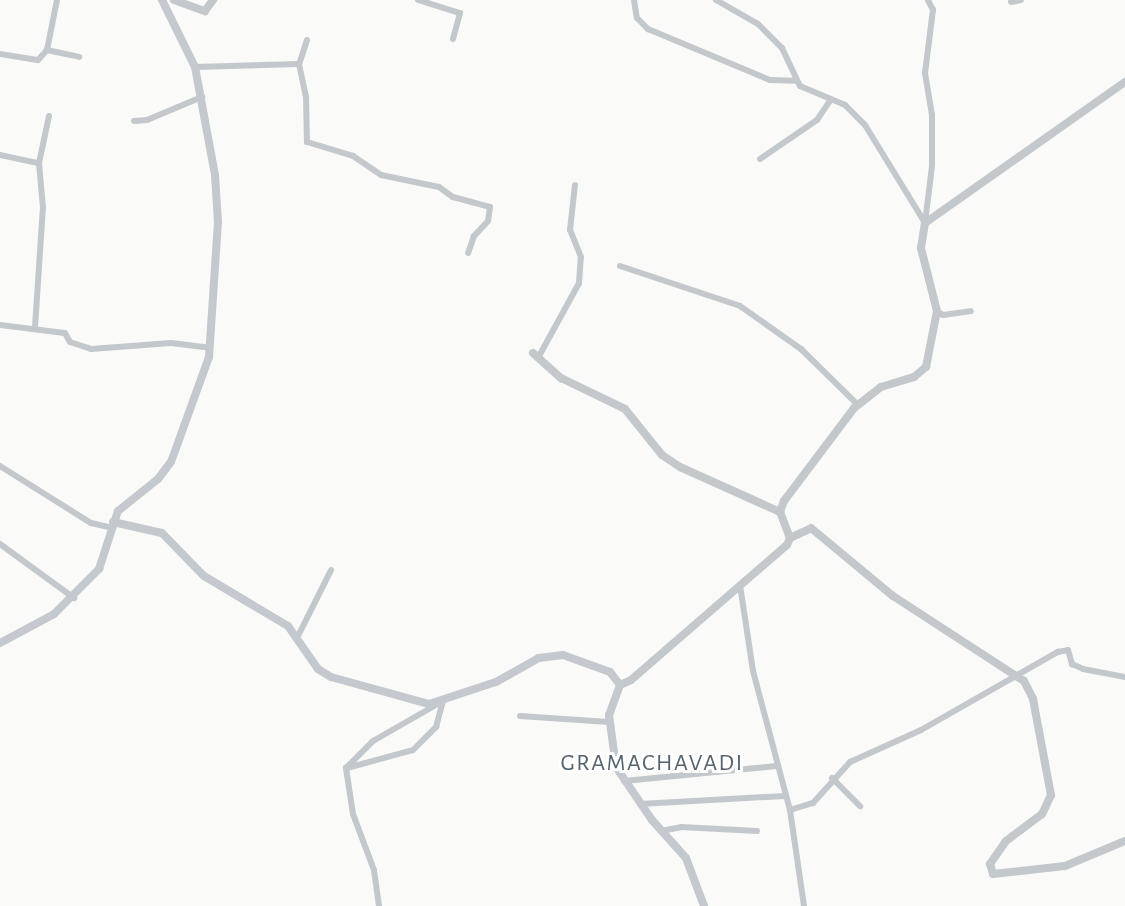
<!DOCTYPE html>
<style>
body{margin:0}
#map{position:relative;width:1125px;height:906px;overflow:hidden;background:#fafaf8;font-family:"Alegreya Sans",sans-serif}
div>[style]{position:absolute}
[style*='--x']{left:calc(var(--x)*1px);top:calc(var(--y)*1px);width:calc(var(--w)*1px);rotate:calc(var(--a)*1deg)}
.minor>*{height:6px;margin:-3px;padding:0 3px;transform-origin:3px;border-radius:3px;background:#c3c8cc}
.tertiary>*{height:8px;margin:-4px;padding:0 4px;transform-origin:4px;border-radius:4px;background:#c3c8cc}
.secondary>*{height:8px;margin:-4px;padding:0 4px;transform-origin:4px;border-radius:4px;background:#c3c9ce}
span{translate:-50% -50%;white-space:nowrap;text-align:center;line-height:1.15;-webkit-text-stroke:6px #fff;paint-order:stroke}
.quarter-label{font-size:24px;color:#57646e;letter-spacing:1.5px}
</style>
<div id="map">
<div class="minor">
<div style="--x:418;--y:0;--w:44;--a:17.2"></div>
<div style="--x:460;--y:13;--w:27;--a:105"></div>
<div style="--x:634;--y:0;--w:18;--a:81"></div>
<div style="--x:637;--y:18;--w:16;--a:45"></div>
<div style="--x:648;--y:29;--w:132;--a:22.7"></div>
<div style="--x:770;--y:80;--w:25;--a:2"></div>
<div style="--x:716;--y:0;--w:48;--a:29.7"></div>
<div style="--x:758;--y:24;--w:34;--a:45"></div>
<div style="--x:782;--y:48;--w:42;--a:64.7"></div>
<div style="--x:800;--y:86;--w:49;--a:22.9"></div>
<div style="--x:845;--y:105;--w:28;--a:45"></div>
<div style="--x:865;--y:125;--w:115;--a:58.5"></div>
<div style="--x:925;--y:223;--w:57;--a:-83"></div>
<div style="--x:932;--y:166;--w:51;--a:-90"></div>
<div style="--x:932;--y:115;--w:43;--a:-99.5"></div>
<div style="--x:925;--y:73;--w:64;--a:-82.8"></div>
<div style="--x:933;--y:10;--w:11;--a:-117"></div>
<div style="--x:1011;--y:2;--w:10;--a:-11"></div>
<div style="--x:307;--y:40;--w:25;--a:108"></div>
<div style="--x:299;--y:64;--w:33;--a:78"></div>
<div style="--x:306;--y:96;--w:46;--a:88.8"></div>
<div style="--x:307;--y:142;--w:48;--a:16.9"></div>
<div style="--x:353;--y:156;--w:34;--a:34"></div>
<div style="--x:381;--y:175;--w:59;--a:11.7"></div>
<div style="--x:439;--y:187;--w:17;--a:36"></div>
<div style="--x:453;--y:197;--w:38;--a:15"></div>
<div style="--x:490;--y:207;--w:14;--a:98"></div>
<div style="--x:488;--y:221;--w:21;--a:133"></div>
<div style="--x:474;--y:236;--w:18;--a:109"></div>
<div style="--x:47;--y:50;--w:33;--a:12"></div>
<div style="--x:0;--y:54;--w:38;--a:9"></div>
<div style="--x:38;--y:60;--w:13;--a:-48"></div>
<div style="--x:47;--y:50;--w:51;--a:-78.7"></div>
<div style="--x:195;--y:67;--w:104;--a:-1.7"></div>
<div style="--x:134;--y:121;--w:13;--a:-4"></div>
<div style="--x:147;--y:120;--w:60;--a:-22.7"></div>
<div style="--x:0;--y:155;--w:40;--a:12"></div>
<div style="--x:760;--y:159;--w:69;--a:-34.4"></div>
<div style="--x:817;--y:120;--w:23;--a:-56"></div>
<div style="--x:620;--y:266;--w:126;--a:18.4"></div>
<div style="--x:740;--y:306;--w:75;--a:35.2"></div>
<div style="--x:801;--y:349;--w:78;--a:44.5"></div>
<div style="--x:937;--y:311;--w:7;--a:34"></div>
<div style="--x:943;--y:315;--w:28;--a:-8"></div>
<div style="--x:0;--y:325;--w:65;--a:7"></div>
<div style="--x:65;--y:333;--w:10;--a:61"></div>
<div style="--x:70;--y:342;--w:22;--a:18"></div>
<div style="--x:91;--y:349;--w:80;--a:-4.3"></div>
<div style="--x:171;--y:343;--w:39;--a:7"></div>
<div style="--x:35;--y:327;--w:119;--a:-86.2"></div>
<div style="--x:43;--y:208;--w:45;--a:-95.1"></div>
<div style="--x:39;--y:163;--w:48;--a:-78"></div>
<div style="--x:538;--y:358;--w:85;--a:-61.3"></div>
<div style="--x:579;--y:283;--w:26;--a:-86"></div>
<div style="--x:581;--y:257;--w:29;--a:-112"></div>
<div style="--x:570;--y:230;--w:45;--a:-83.7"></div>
<div style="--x:0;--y:466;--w:107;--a:32.1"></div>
<div style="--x:91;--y:523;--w:22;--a:13"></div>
<div style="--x:0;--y:544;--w:92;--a:36.1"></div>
<div style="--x:740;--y:585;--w:87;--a:81.4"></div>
<div style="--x:753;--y:671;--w:144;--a:75.1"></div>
<div style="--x:790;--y:810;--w:97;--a:81.7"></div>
<div style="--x:297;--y:638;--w:76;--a:-63.4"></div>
<div style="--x:520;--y:716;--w:89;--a:3.9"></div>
<div style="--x:347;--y:768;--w:68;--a:-15.3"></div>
<div style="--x:413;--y:750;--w:33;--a:-45"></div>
<div style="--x:436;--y:727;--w:27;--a:-75"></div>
<div style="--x:832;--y:778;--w:40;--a:45"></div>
<div style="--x:624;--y:781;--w:153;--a:-5.6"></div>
<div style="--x:640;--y:804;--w:145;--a:-3.2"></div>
<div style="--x:790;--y:810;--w:24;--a:-17"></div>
<div style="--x:813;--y:803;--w:55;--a:-47.9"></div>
<div style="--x:850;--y:762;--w:78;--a:-24.3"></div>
<div style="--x:921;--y:730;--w:158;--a:-29.7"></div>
<div style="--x:1058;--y:652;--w:10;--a:-11"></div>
<div style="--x:1068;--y:650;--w:15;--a:74"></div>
<div style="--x:1072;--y:664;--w:12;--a:24"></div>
<div style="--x:1083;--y:669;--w:43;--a:10.8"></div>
<div style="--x:661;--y:831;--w:20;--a:-11"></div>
<div style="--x:681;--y:827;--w:76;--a:3"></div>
<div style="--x:379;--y:906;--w:36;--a:-98"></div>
<div style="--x:374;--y:870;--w:60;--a:-110.6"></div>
<div style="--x:353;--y:814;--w:47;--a:-98.7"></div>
<div style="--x:346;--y:768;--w:38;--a:-45"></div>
<div style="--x:373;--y:741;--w:78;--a:-29.8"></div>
</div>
<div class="tertiary">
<div style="--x:174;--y:0;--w:33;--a:20"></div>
<div style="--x:205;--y:11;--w:14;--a:-54"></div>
<div style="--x:533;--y:353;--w:38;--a:42"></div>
<div style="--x:561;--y:378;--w:71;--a:25.8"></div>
<div style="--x:625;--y:409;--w:59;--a:51.2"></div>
<div style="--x:662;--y:455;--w:22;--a:34"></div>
<div style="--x:680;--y:467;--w:110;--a:24.2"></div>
<div style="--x:790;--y:538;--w:23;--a:-25"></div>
<div style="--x:811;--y:528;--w:107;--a:39.7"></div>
<div style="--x:893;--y:596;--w:156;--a:33"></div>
<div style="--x:1024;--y:681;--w:20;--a:63"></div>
<div style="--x:1033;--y:699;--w:98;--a:79.4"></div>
<div style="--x:1051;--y:795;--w:21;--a:115"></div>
<div style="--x:1042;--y:814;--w:45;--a:143.1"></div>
<div style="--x:1006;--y:841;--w:28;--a:125"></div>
<div style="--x:990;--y:864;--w:10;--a:73"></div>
<div style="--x:993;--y:874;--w:72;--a:-6.3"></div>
<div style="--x:1065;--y:866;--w:65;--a:-22.6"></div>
<div style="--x:620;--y:685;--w:12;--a:-24"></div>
<div style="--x:631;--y:680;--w:206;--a:-40.9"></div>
<div style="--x:787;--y:545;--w:8;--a:-67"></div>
<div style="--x:790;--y:538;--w:28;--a:-111"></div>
<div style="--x:780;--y:512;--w:12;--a:-70"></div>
<div style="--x:784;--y:501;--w:116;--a:-53"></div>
<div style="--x:854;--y:408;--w:34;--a:-38"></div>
<div style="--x:881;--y:387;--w:34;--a:-17"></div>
<div style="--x:914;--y:377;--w:16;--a:-40"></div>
<div style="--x:926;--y:367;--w:57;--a:-78.9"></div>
<div style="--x:937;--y:311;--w:65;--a:-104.3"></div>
<div style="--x:921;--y:248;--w:25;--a:-81"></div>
<div style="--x:925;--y:223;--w:245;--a:-35.2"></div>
</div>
<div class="secondary">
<div style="--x:113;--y:522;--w:50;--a:12.7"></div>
<div style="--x:162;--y:533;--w:60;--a:45.7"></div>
<div style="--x:204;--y:576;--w:98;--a:30.8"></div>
<div style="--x:288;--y:626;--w:52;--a:55.1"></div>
<div style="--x:318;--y:669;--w:15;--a:32"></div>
<div style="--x:331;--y:677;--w:102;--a:15.4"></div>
<div style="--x:429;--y:704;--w:71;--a:-18.2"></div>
<div style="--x:496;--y:682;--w:49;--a:-29.2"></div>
<div style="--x:539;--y:658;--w:24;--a:-7"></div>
<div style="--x:563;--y:655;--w:50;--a:19.9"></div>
<div style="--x:610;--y:672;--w:16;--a:52"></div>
<div style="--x:620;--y:685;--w:32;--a:110"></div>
<div style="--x:609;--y:715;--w:52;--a:82.3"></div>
<div style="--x:616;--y:767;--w:64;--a:55.8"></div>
<div style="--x:652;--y:820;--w:51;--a:48.2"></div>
<div style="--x:686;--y:858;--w:51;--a:69.4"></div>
<div style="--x:0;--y:643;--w:61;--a:-28.2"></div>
<div style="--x:54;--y:614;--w:64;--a:-45"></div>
<div style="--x:99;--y:569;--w:61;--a:-71.9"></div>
<div style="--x:118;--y:511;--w:51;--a:-38.7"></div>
<div style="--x:158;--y:479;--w:21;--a:-53"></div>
<div style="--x:171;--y:462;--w:112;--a:-70.1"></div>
<div style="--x:209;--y:357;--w:135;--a:-86.2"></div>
<div style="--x:218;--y:222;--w:47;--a:-93.7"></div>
<div style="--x:215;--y:175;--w:110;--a:-100.5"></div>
<div style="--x:195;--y:67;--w:75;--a:-116.2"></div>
</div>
<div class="quarter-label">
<span style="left:652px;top:764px">GRAMACHAVADI</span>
</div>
</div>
